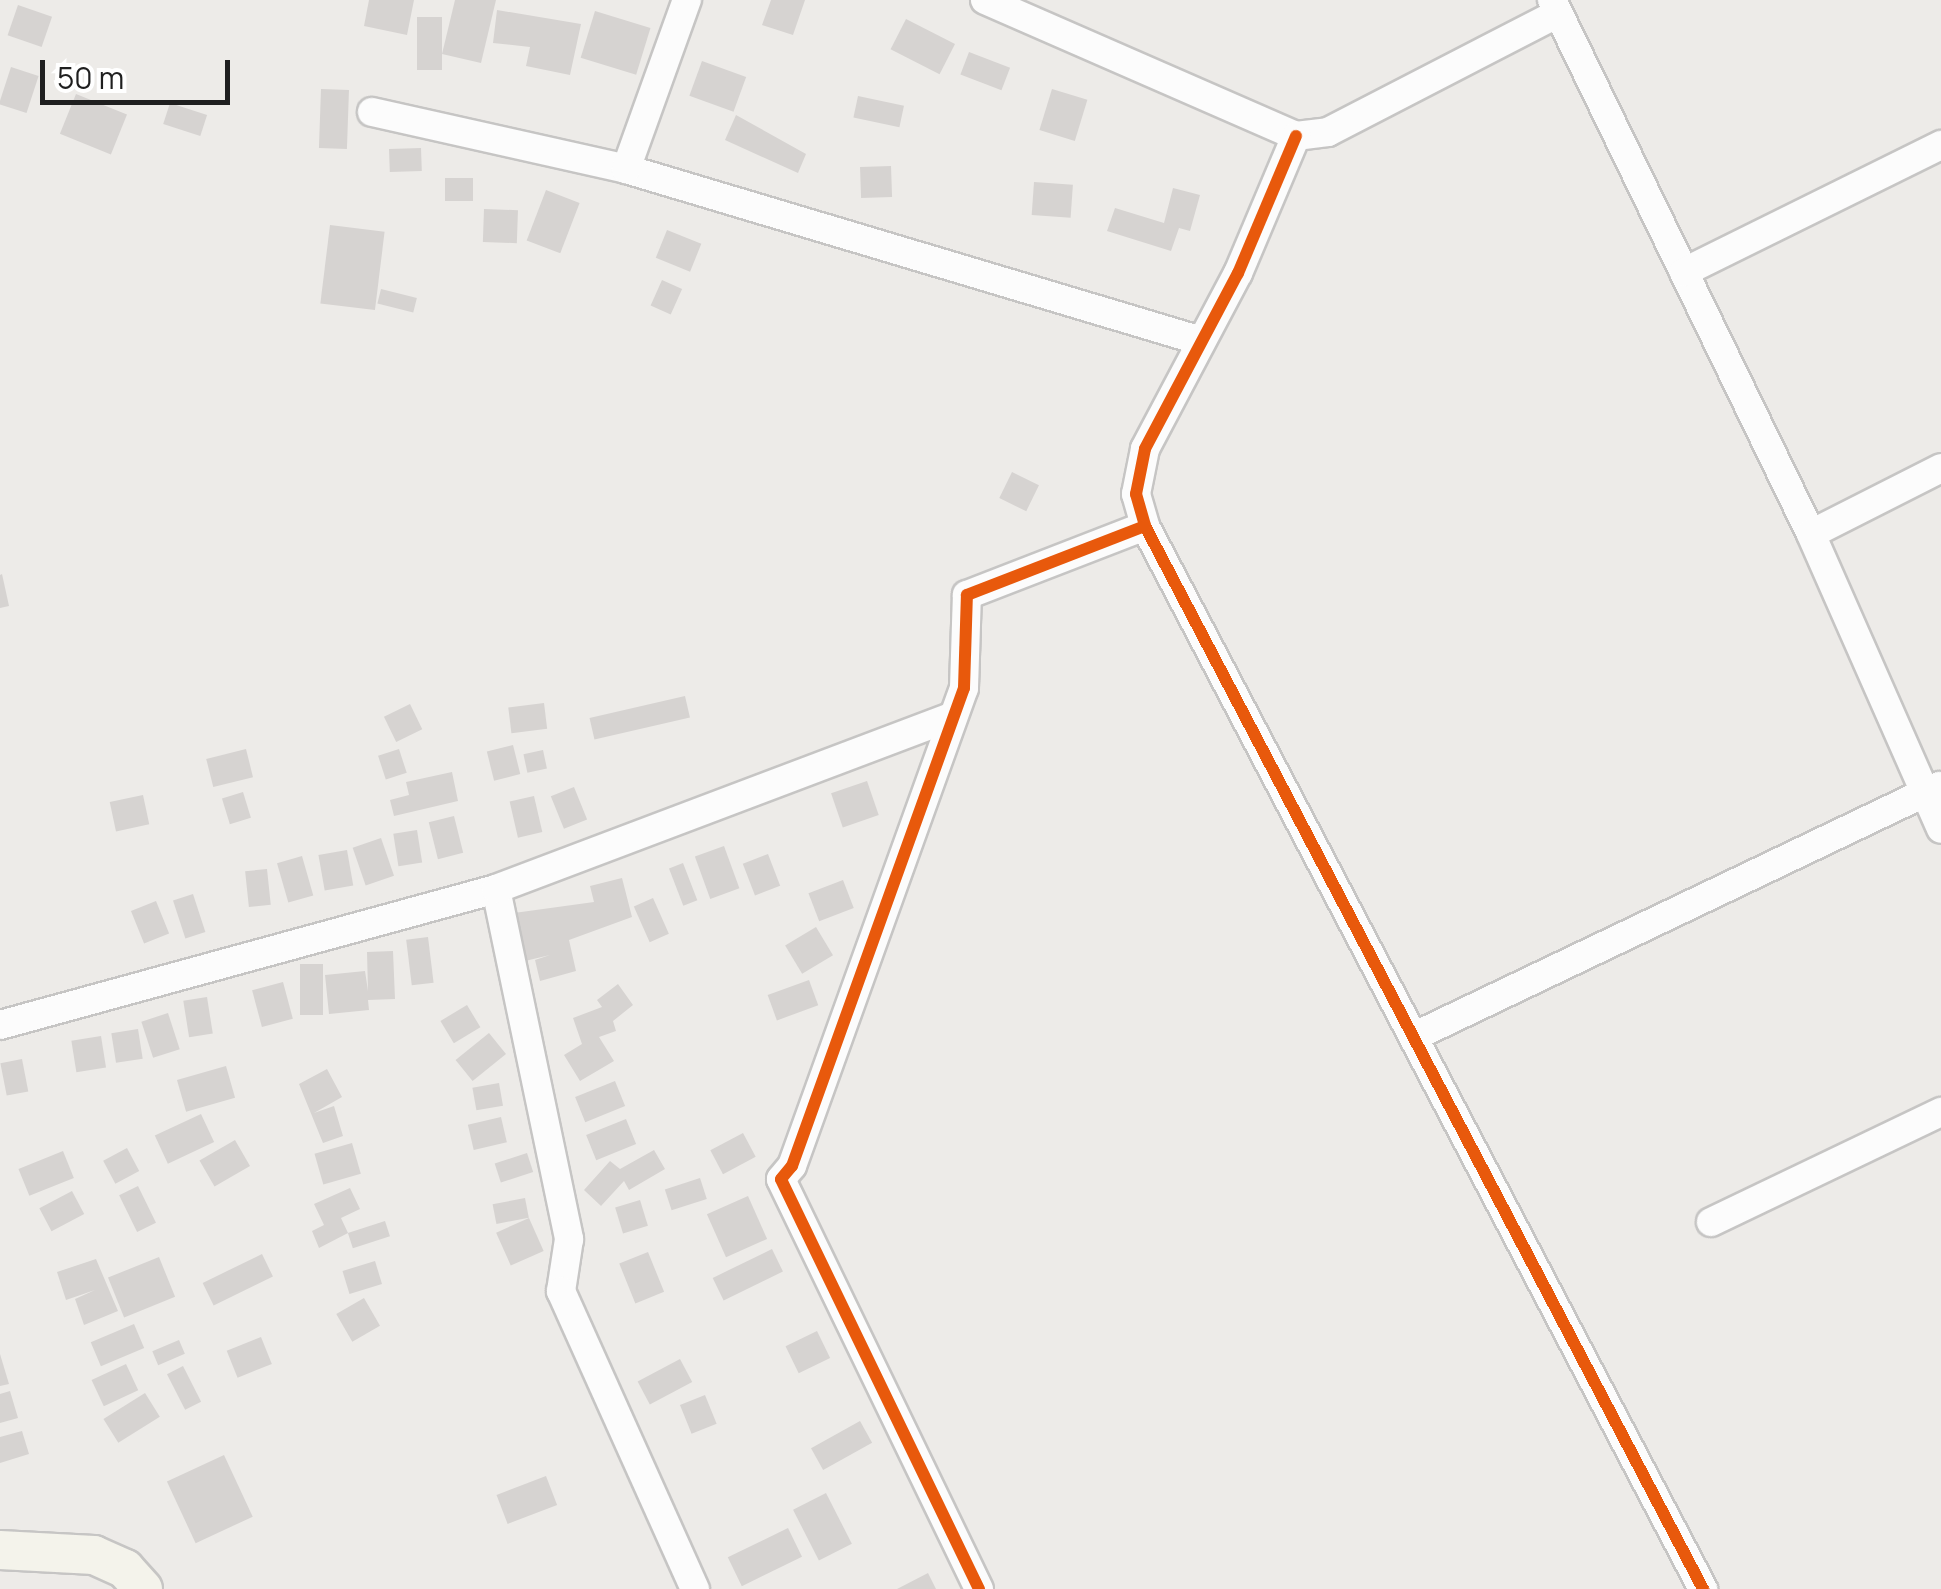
<!DOCTYPE html>
<style>
body{margin:0}
#map{position:relative;width:1941px;height:1589px;overflow:hidden;background:#edebe8;font-family:Manrope,sans-serif}
div>[style]{position:absolute}
[style*='--x']{left:calc(var(--x)*1px);top:calc(var(--y)*1px);width:calc(var(--w)*1px);rotate:calc(var(--a)*1deg)}
.building>*{inset:0;background:#d6d3d1;transform-origin:0 0}
.roads{filter:drop-shadow(2px 0 #c6c5c4) drop-shadow(-2px 0 #c6c5c4) drop-shadow(0 2px #c6c5c4) drop-shadow(0 -2px #c6c5c4)}
.minor>*{height:28px;margin:-14px;padding:0 14px;transform-origin:14px;border-radius:14px;background:#fcfcfc}
.secondary>*{height:38px;margin:-19px;padding:0 19px;transform-origin:19px;border-radius:19px;background:#f4f3eb}
.cycleway>*{height:12px;margin:-6px;padding:0 6px;transform-origin:6px;border-radius:6px;background:#e8590c}
span{translate:-50% -50%;white-space:nowrap;text-align:center;line-height:1.15;-webkit-text-stroke:8px #fff;paint-order:stroke}
.scale{position:absolute;left:40px;top:60px;width:190px;height:45px;box-sizing:border-box;border:5px solid #1f1f1f;border-top:0;padding-left:12px;font-size:30px;line-height:35px;white-space:nowrap;color:#1f1f1f;-webkit-text-stroke:8px #fff;paint-order:stroke}
</style>
<div id="map">
<div class="building">
<div style="clip-path:polygon(369px 0,414px 0,407px 35px,364px 26px)"></div>
<div style="clip-path:polygon(455px 0,496px 0,481px 63px,442px 54px)"></div>
<div style="clip-path:polygon(771px 0,805px 0,793px 35px,762px 25px)"></div>
<div style="left:18px;top:5px;width:36px;height:32px;rotate:19deg"></div>
<div style="clip-path:polygon(497px 10px,581px 24px,570px 75px,526px 66px,530px 47px,493px 43px)"></div>
<div style="left:595px;top:11px;width:58px;height:49px;rotate:17deg"></div>
<div style="left:417px;top:17px;width:25px;height:53px"></div>
<div style="left:906px;top:19px;width:55px;height:34px;rotate:27deg"></div>
<div style="left:969px;top:52px;width:44px;height:24px;rotate:21deg"></div>
<div style="left:702px;top:61px;width:47px;height:37px;rotate:20deg"></div>
<div style="left:11px;top:67px;width:29px;height:39px;rotate:18deg"></div>
<div style="left:321px;top:89px;width:28px;height:59px;rotate:2deg"></div>
<div style="left:1052px;top:89px;width:37px;height:43px;rotate:17deg"></div>
<div style="left:76px;top:94px;width:55px;height:43px;rotate:22deg"></div>
<div style="left:858px;top:96px;width:47px;height:22px;rotate:12deg"></div>
<div style="left:170px;top:103px;width:39px;height:22px;rotate:18deg"></div>
<div style="clip-path:polygon(736px 115px,806px 154px,798px 173px,725px 140px)"></div>
<div style="left:421px;top:148px;width:23px;height:32px;rotate:88deg"></div>
<div style="left:891px;top:166px;width:31px;height:31px;rotate:88deg"></div>
<div style="left:445px;top:178px;width:28px;height:23px"></div>
<div style="left:1034px;top:182px;width:39px;height:33px;rotate:4deg"></div>
<div style="clip-path:polygon(1173px 188px,1200px 195px,1190px 231px,1179px 228px,1171px 251px,1107px 231px,1115px 208px,1164px 223px)"></div>
<div style="left:546px;top:190px;width:36px;height:54px;rotate:21deg"></div>
<div style="left:484px;top:209px;width:34px;height:33px;rotate:2deg"></div>
<div style="left:330px;top:225px;width:55px;height:79px;rotate:7deg"></div>
<div style="left:667px;top:230px;width:37px;height:30px;rotate:22deg"></div>
<div style="left:662px;top:280px;width:22px;height:28px;rotate:24deg"></div>
<div style="left:381px;top:289px;width:37px;height:15px;rotate:14deg"></div>
<div style="left:1012px;top:472px;width:30px;height:29px;rotate:26deg"></div>
<div style="clip-path:polygon(2px 574px,9px 606px,0 608px,0 575px)"></div>
<div style="left:685px;top:696px;width:22px;height:98px;rotate:77deg"></div>
<div style="left:544px;top:703px;width:26px;height:36px;rotate:83deg"></div>
<div style="left:410px;top:704px;width:28px;height:29px;rotate:64deg"></div>
<div style="left:513px;top:745px;width:30px;height:27px;rotate:76deg"></div>
<div style="left:246px;top:749px;width:29px;height:41px;rotate:76deg"></div>
<div style="left:399px;top:749px;width:25px;height:22px;rotate:72deg"></div>
<div style="left:543px;top:750px;width:19px;height:20px;rotate:78deg"></div>
<div style="clip-path:polygon(452px 772px,458px 801px,394px 816px,390px 800px,409px 795px,406px 782px)"></div>
<div style="left:867px;top:781px;width:36px;height:38px;rotate:71deg"></div>
<div style="left:574px;top:787px;width:35px;height:25px;rotate:68deg"></div>
<div style="left:243px;top:792px;width:27px;height:22px;rotate:73deg"></div>
<div style="left:143px;top:795px;width:30px;height:34px;rotate:78deg"></div>
<div style="left:534px;top:796px;width:37px;height:25px;rotate:77deg"></div>
<div style="left:454px;top:816px;width:38px;height:26px;rotate:76deg"></div>
<div style="left:417px;top:830px;width:33px;height:24px;rotate:81deg"></div>
<div style="left:381px;top:838px;width:40px;height:30px;rotate:71deg"></div>
<div style="left:724px;top:846px;width:45px;height:31px;rotate:70deg"></div>
<div style="left:347px;top:850px;width:36px;height:29px;rotate:80deg"></div>
<div style="left:768px;top:854px;width:34px;height:27px;rotate:69deg"></div>
<div style="left:302px;top:856px;width:41px;height:26px;rotate:74deg"></div>
<div style="left:683px;top:863px;width:40px;height:15px;rotate:69deg"></div>
<div style="left:267px;top:869px;width:36px;height:22px;rotate:84deg"></div>
<div style="clip-path:polygon(622px 878px,632px 917px,569px 940px,576px 971px,540px 981px,535px 960px,550px 955px,525px 961px,514px 913px,594px 902px,590px 886px)"></div>
<div style="left:843px;top:880px;width:30px;height:37px;rotate:69deg"></div>
<div style="left:193px;top:894px;width:40px;height:21px;rotate:72deg"></div>
<div style="left:653px;top:898px;width:39px;height:21px;rotate:66deg"></div>
<div style="left:156px;top:901px;width:35px;height:27px;rotate:68deg"></div>
<div style="left:816px;top:927px;width:33px;height:36px;rotate:59deg"></div>
<div style="left:428px;top:937px;width:46px;height:22px;rotate:83deg"></div>
<div style="clip-path:polygon(393px 951px,395px 999px,368px 1000px,369px 1010px,329px 1014px,325px 975px,365px 971px,368px 991px,367px 952px)"></div>
<div style="left:300px;top:964px;width:23px;height:51px"></div>
<div style="left:809px;top:980px;width:27px;height:44px;rotate:70deg"></div>
<div style="left:283px;top:982px;width:38px;height:32px;rotate:75deg"></div>
<div style="clip-path:polygon(618px 984px,633px 1005px,613px 1021px,616px 1031px,599px 1037px,614px 1061px,580px 1081px,564px 1055px,582px 1044px,573px 1018px,602px 1007px,597px 1000px)"></div>
<div style="left:207px;top:997px;width:37px;height:24px;rotate:81deg"></div>
<div style="left:467px;top:1005px;width:26px;height:31px;rotate:59deg"></div>
<div style="left:168px;top:1013px;width:38px;height:28px;rotate:72deg"></div>
<div style="left:138px;top:1029px;width:30px;height:27px;rotate:81deg"></div>
<div style="left:489px;top:1033px;width:27px;height:43px;rotate:51deg"></div>
<div style="left:101px;top:1036px;width:32px;height:30px;rotate:81deg"></div>
<div style="left:22px;top:1059px;width:33px;height:22px;rotate:79deg"></div>
<div style="left:226px;top:1066px;width:33px;height:51px;rotate:74deg"></div>
<div style="clip-path:polygon(327px 1069px,342px 1097px,314px 1113px,334px 1106px,343px 1136px,323px 1143px,299px 1084px)"></div>
<div style="left:615px;top:1081px;width:27px;height:43px;rotate:68deg"></div>
<div style="left:499px;top:1083px;width:23px;height:27px;rotate:80deg"></div>
<div style="left:201px;top:1114px;width:31px;height:51px;rotate:65deg"></div>
<div style="left:501px;top:1117px;width:26px;height:34px;rotate:77deg"></div>
<div style="left:626px;top:1119px;width:27px;height:43px;rotate:68deg"></div>
<div style="left:743px;top:1133px;width:27px;height:37px;rotate:62deg"></div>
<div style="left:235px;top:1140px;width:30px;height:41px;rotate:60deg"></div>
<div style="left:352px;top:1143px;width:32px;height:39px;rotate:74deg"></div>
<div style="left:127px;top:1148px;width:26px;height:27px;rotate:62deg"></div>
<div style="clip-path:polygon(654px 1150px,665px 1169px,629px 1190px,624px 1181px,601px 1206px,584px 1190px,610px 1161px,620px 1169px)"></div>
<div style="left:63px;top:1151px;width:29px;height:48px;rotate:68deg"></div>
<div style="left:527px;top:1153px;width:20px;height:34px;rotate:72deg"></div>
<div style="left:700px;top:1178px;width:22px;height:37px;rotate:72deg"></div>
<div style="left:138px;top:1186px;width:41px;height:21px;rotate:64deg"></div>
<div style="clip-path:polygon(350px 1188px,360px 1209px,341px 1218px,348px 1233px,319px 1248px,312px 1231px,324px 1225px,314px 1204px)"></div>
<div style="left:72px;top:1191px;width:26px;height:37px;rotate:62deg"></div>
<div style="left:748px;top:1196px;width:47px;height:45px;rotate:66deg"></div>
<div style="left:525px;top:1198px;width:20px;height:33px;rotate:79deg"></div>
<div style="left:640px;top:1200px;width:27px;height:26px;rotate:73deg"></div>
<div style="left:529px;top:1218px;width:36px;height:36px;rotate:66deg"></div>
<div style="left:385px;top:1221px;width:16px;height:39px;rotate:72deg"></div>
<div style="left:772px;top:1249px;width:25px;height:66px;rotate:64deg"></div>
<div style="left:648px;top:1252px;width:43px;height:31px;rotate:68deg"></div>
<div style="left:262px;top:1254px;width:25px;height:66px;rotate:64deg"></div>
<div style="left:159px;top:1257px;width:43px;height:55px;rotate:68deg"></div>
<div style="clip-path:polygon(96px 1259px,118px 1311px,84px 1325px,75px 1299px,95px 1290px,66px 1300px,57px 1272px)"></div>
<div style="left:375px;top:1261px;width:24px;height:34px;rotate:73deg"></div>
<div style="left:364px;top:1298px;width:32px;height:32px;rotate:60deg"></div>
<div style="left:134px;top:1324px;width:26px;height:47px;rotate:67deg"></div>
<div style="left:817px;top:1331px;width:30px;height:35px;rotate:64deg"></div>
<div style="left:261px;top:1337px;width:29px;height:37px;rotate:68deg"></div>
<div style="left:179px;top:1340px;width:15px;height:29px;rotate:67deg"></div>
<div style="clip-path:polygon(0 1354px,9px 1384px,0 1386px)"></div>
<div style="left:680px;top:1359px;width:26px;height:48px;rotate:62deg"></div>
<div style="left:126px;top:1364px;width:29px;height:38px;rotate:65deg"></div>
<div style="left:183px;top:1366px;width:40px;height:18px;rotate:63deg"></div>
<div style="clip-path:polygon(10px 1391px,18px 1418px,0 1423px,0 1394px)"></div>
<div style="left:145px;top:1393px;width:28px;height:49px;rotate:58deg"></div>
<div style="left:705px;top:1395px;width:31px;height:27px;rotate:68deg"></div>
<div style="left:860px;top:1421px;width:25px;height:56px;rotate:61deg"></div>
<div style="clip-path:polygon(22px 1431px,29px 1454px,0 1463px,0 1437px)"></div>
<div style="left:224px;top:1455px;width:68px;height:63px;rotate:65deg"></div>
<div style="left:546px;top:1476px;width:31px;height:53px;rotate:69deg"></div>
<div style="left:826px;top:1493px;width:57px;height:37px;rotate:63deg"></div>
<div style="left:788px;top:1528px;width:32px;height:67px;rotate:64deg"></div>
<div style="clip-path:polygon(928px 1573px,936px 1589px,897px 1589px)"></div>
</div>
<div class="roads">
<div class="minor">
<div style="--x:985;--y:0;--w:339;--a:23.6"></div>
<div style="--x:1296;--y:136;--w:32;--a:-7"></div>
<div style="--x:1328;--y:132;--w:258;--a:-27.3"></div>
<div style="--x:1552;--y:0;--w:593;--a:64.13"></div>
<div style="--x:1811;--y:534;--w:322;--a:66.2"></div>
<div style="--x:372;--y:112;--w:260;--a:12.6"></div>
<div style="--x:626;--y:169;--w:597;--a:16.64"></div>
<div style="--x:1296;--y:136;--w:149;--a:112.9"></div>
<div style="--x:1238;--y:273;--w:199;--a:117.9"></div>
<div style="--x:1145;--y:449;--w:46;--a:101.3"></div>
<div style="--x:1136;--y:494;--w:33;--a:74"></div>
<div style="--x:1145;--y:526;--w:1201;--a:62.3"></div>
<div style="--x:626;--y:169;--w:180;--a:-70.2"></div>
<div style="--x:1684;--y:272;--w:287;--a:-26.3"></div>
<div style="--x:1811;--y:534;--w:146;--a:-26.9"></div>
<div style="--x:496;--y:889;--w:358;--a:78.2"></div>
<div style="--x:569;--y:1239;--w:53;--a:98.7"></div>
<div style="--x:561;--y:1291;--w:327;--a:65.8"></div>
<div style="--x:0;--y:1025;--w:514;--a:-15.33"></div>
<div style="--x:496;--y:889;--w:484;--a:-20.7"></div>
<div style="--x:1413;--y:1037;--w:583;--a:-25.51"></div>
<div style="--x:1711;--y:1222;--w:255;--a:-25.6"></div>
<div style="--x:979;--y:1589;--w:455;--a:-115.8"></div>
<div style="--x:781;--y:1179;--w:17;--a:-50"></div>
<div style="--x:792;--y:1166;--w:508;--a:-70.21"></div>
<div style="--x:964;--y:688;--w:93;--a:-88.2"></div>
<div style="--x:967;--y:595;--w:191;--a:-21.2"></div>
</div>
<div class="secondary">
<div style="--x:0;--y:1550;--w:94;--a:3"></div>
<div style="--x:94;--y:1555;--w:34;--a:24"></div>
<div style="--x:125;--y:1569;--w:27;--a:48"></div>
</div>
</div>
<div class="cycleway">
<div style="--x:1296;--y:136;--w:149;--a:112.9"></div>
<div style="--x:1238;--y:273;--w:199;--a:117.9"></div>
<div style="--x:1145;--y:449;--w:46;--a:101.3"></div>
<div style="--x:1136;--y:494;--w:33;--a:74"></div>
<div style="--x:1145;--y:526;--w:1201;--a:62.3"></div>
<div style="--x:979;--y:1589;--w:455;--a:-115.8"></div>
<div style="--x:781;--y:1179;--w:17;--a:-50"></div>
<div style="--x:792;--y:1166;--w:508;--a:-70.21"></div>
<div style="--x:964;--y:688;--w:93;--a:-88.2"></div>
<div style="--x:967;--y:595;--w:191;--a:-21.2"></div>
</div>
<div class="scale">50 m</div>
</div>
